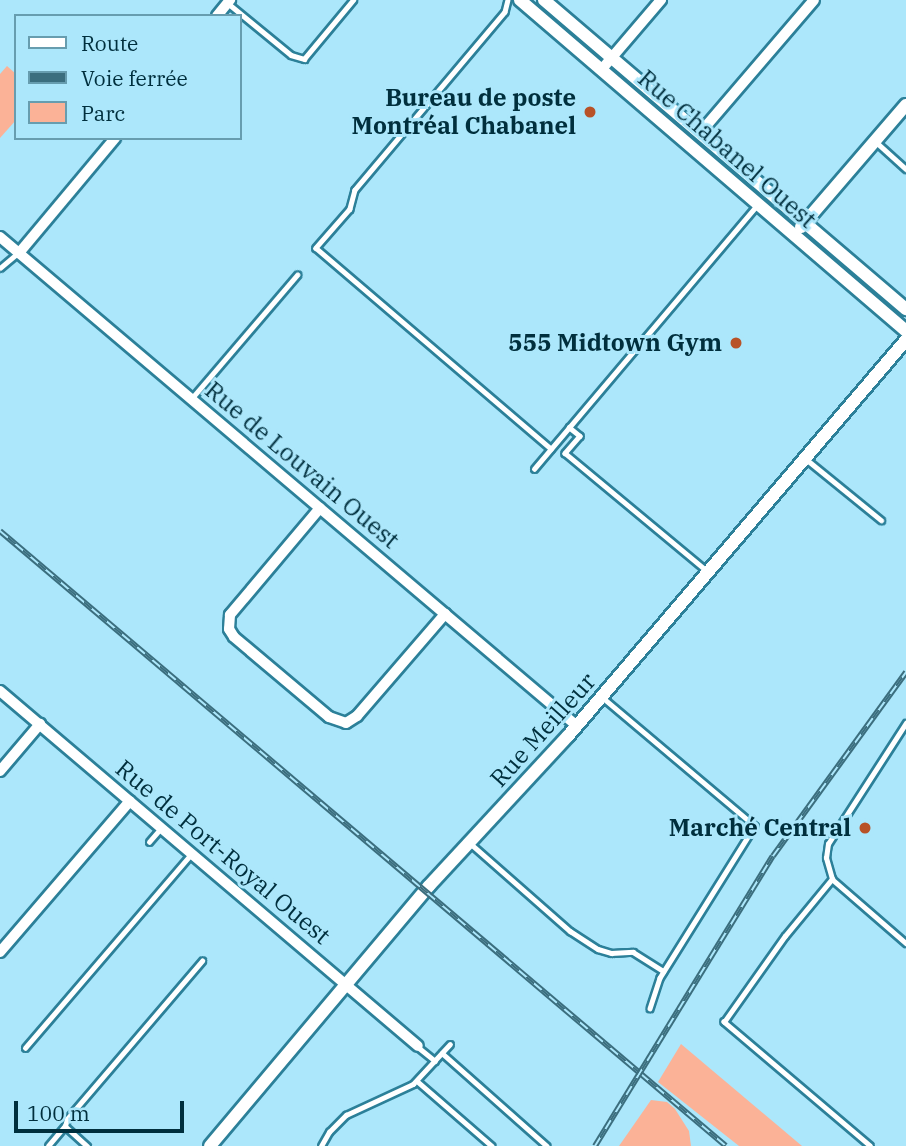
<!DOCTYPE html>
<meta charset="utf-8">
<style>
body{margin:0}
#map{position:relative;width:906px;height:1146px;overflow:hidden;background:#ace7fb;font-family:"IBM Plex Serif",serif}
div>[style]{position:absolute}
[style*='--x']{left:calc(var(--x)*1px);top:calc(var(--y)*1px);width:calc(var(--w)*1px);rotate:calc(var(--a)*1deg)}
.green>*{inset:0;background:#fbb297}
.roads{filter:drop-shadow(2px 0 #2c8099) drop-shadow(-2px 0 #2c8099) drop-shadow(0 2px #2c8099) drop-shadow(0 -2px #2c8099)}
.service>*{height:4.5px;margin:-2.25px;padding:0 2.25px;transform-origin:2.25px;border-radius:2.25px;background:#fff}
.minor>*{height:10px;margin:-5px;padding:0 5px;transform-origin:5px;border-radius:5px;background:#fff}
.tertiary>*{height:12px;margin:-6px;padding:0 6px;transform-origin:6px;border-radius:6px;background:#fff}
.rail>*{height:6px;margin-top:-3px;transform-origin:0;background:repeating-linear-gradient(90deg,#ace7fb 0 10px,#3b6e7e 0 20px);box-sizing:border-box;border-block:2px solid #3b6e7e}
.dots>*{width:19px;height:19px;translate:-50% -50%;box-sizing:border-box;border:4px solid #ace7fb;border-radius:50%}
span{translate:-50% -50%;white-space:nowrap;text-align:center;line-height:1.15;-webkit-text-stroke:6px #ace7fb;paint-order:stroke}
.poi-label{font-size:24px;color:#002f3d;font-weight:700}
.right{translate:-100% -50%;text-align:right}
.street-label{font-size:24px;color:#002f3d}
.legend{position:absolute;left:14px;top:14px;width:228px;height:126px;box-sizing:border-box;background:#ace7fb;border:2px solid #679daf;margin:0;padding:9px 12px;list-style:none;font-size:21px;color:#002f3d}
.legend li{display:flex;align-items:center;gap:14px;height:35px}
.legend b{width:35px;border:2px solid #679daf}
.scale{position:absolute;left:14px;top:1101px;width:170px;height:32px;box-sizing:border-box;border:4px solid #002f3d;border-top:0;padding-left:9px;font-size:21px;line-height:24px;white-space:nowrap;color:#002f3d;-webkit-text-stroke:5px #ace7fb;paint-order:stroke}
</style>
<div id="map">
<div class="green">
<div style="clip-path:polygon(7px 66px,16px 74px,16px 120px,0 138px,0 74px)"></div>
<div style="clip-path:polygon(681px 1044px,802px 1146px,739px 1146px,658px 1082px)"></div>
<div style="clip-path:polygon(651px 1100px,667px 1102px,675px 1109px,689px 1131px,691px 1146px,619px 1146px)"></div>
</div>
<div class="roads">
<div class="service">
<div style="--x:508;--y:0;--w:12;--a:104"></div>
<div style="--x:505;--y:12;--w:233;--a:130.1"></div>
<div style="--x:355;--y:190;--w:20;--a:105"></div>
<div style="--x:350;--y:209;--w:52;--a:131.1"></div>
<div style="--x:316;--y:248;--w:309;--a:40.5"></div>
<div style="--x:229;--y:4;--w:80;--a:39.4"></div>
<div style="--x:291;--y:55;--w:14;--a:17"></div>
<div style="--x:304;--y:59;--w:77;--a:-50.3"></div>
<div style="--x:875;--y:141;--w:42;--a:42.1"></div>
<div style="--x:0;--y:268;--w:23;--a:-40"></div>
<div style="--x:192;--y:398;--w:162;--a:-49.5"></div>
<div style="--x:569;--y:427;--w:14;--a:39"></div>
<div style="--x:580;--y:436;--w:23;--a:131"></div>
<div style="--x:565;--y:453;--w:183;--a:39.7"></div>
<div style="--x:806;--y:459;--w:97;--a:39.1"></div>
<div style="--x:534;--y:469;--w:344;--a:-49.8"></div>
<div style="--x:602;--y:697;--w:200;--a:40.1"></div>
<div style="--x:755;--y:826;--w:179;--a:122"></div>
<div style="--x:660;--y:978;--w:32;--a:108"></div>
<div style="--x:149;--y:842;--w:18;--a:-49"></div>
<div style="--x:471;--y:844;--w:132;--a:41.3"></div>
<div style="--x:570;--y:931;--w:33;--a:33"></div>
<div style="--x:598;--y:949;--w:14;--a:17"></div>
<div style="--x:611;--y:953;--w:22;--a:-3"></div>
<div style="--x:633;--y:952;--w:36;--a:32"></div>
<div style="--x:832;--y:879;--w:22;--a:-106"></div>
<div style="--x:826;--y:858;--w:14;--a:-82"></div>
<div style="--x:828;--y:844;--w:144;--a:-57.2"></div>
<div style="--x:418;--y:1047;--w:22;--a:39"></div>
<div style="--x:25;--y:1048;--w:255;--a:-49.4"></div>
<div style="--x:442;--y:1053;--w:140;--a:41.5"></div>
<div style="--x:417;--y:1081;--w:99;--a:40.9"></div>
<div style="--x:65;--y:1126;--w:7;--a:-74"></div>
<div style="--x:67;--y:1119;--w:208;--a:-49.5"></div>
<div style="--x:48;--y:1146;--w:26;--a:-50"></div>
<div style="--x:65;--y:1126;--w:30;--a:42"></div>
<div style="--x:321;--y:1146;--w:16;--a:-60"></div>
<div style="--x:329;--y:1132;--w:24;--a:-45"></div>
<div style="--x:346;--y:1115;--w:74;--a:-24.8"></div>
<div style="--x:413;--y:1084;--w:54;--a:-47.2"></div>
<div style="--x:870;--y:1146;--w:192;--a:-139.7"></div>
<div style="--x:724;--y:1022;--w:105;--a:-54.7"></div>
<div style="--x:785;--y:936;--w:74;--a:-50.5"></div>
<div style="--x:832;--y:879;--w:98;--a:40.9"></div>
</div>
<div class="minor">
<div style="--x:217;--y:16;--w:21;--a:-51"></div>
<div style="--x:602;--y:69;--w:91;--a:-49.5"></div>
<div style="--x:700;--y:133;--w:175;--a:-49.4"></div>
<div style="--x:0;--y:237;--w:756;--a:40.28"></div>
<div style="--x:19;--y:253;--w:150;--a:-50.1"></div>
<div style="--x:320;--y:508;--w:140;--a:130.1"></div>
<div style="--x:230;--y:615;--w:14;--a:94"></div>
<div style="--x:229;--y:629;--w:9;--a:58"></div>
<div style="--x:234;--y:637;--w:124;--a:40.1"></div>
<div style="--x:329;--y:717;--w:18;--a:19"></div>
<div style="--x:346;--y:723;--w:13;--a:-32"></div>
<div style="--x:357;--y:716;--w:135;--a:-49.2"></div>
<div style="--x:0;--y:691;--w:548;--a:40.34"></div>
<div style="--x:0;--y:771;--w:62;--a:-49.6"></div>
<div style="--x:0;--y:952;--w:199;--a:-49.3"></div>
</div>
<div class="tertiary">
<div style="--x:520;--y:0;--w:508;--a:40.61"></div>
<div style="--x:544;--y:0;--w:476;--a:40.5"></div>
<div style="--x:801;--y:227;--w:161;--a:-49.3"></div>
<div style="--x:210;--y:1146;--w:340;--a:-49.9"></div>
<div style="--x:429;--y:886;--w:205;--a:-47.2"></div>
<div style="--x:568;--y:736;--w:521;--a:-49.52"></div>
</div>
</div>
<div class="rail">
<div style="--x:0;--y:531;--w:951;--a:40.27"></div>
<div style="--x:595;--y:1146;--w:340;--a:-58.5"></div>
<div style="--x:773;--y:856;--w:227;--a:-54.1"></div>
</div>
<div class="dots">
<div style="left:590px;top:112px;background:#b85227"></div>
<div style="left:736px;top:343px;background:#b85227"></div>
<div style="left:865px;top:828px;background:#b85227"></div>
</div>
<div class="poi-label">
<span class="right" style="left:576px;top:112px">Bureau de poste<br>Montréal Chabanel</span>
<span class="right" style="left:722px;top:343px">555 Midtown Gym</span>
<span class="right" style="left:851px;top:828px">Marché Central</span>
</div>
<div class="street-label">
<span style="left:727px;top:149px;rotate:41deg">Rue Chabanel Ouest</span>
<span style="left:302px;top:465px;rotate:40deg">Rue de Louvain Ouest</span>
<span style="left:543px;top:730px;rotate:-48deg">Rue Meilleur</span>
<span style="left:223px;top:852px;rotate:40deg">Rue de Port-Royal Ouest</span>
</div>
<ul class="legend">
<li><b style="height:9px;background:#fff"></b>Route</li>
<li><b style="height:9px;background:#3b6e7e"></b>Voie ferrée</li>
<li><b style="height:19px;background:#fbb297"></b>Parc</li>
</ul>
<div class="scale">100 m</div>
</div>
